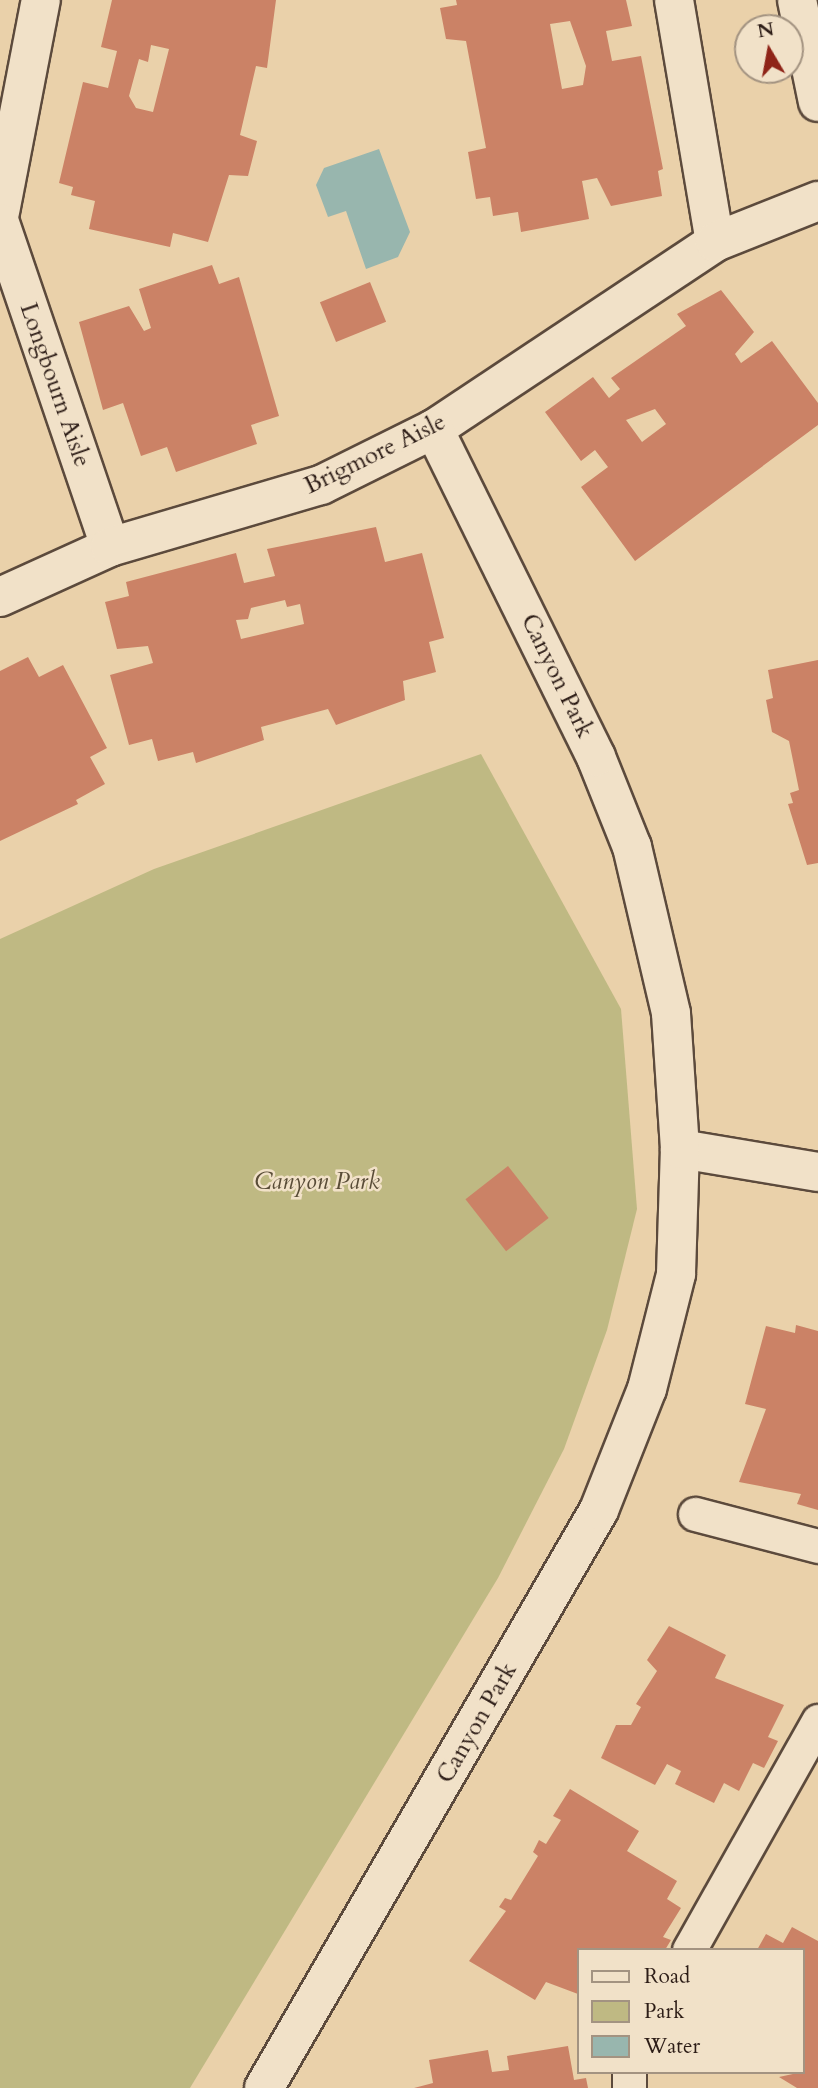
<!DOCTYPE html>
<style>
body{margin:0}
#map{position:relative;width:818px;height:2088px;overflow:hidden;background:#ead1aa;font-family:Cardo,serif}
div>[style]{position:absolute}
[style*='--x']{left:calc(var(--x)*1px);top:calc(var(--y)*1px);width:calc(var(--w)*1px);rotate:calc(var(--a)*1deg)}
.green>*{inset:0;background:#bfb983}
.water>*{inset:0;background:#98b6ae}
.building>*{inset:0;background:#cb8266;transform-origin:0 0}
.roads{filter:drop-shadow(2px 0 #5c4a3c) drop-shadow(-2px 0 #5c4a3c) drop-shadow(0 2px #5c4a3c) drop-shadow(0 -2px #5c4a3c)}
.service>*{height:33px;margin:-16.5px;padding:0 16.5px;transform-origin:16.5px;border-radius:16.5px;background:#f1e1c8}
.minor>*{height:38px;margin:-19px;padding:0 19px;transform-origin:19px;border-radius:19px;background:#f1e1c8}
span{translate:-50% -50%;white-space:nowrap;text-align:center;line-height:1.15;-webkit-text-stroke:5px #f1e1c8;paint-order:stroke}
.street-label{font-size:24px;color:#2d1d17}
.park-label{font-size:24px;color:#594c37;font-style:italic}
.legend{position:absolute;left:577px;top:1948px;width:228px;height:126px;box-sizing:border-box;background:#f1e1c8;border:2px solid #a39381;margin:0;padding:9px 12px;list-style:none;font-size:21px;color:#2d1d17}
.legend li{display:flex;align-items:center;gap:14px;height:35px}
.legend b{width:35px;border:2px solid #a39381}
.north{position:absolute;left:734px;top:14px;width:70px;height:70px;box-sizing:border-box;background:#f1e1c8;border:2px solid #a39381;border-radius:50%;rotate:350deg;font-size:19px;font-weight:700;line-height:28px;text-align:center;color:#2d1d17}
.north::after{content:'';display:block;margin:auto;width:24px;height:32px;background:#8f2418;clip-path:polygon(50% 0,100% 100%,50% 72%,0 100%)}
</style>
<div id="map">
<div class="green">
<div style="clip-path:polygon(481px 754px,621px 1009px,637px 1209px,607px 1330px,564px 1449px,498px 1578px,190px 2088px,0 2088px,0 939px,154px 869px)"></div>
</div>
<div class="water">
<div style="clip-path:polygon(379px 149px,410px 232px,398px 257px,366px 269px,346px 211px,328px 217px,316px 185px,324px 168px)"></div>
</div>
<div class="building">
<div style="clip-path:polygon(evenodd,112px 0,276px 0,267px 68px,256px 66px,240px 135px,257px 141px,248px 176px,229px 175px,208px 242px,173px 233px,170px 247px,89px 229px,95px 201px,71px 195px,73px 187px,59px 183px,83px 82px,108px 88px,117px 51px,101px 47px,112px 0,151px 45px,169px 49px,153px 112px,136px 108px,129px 96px,139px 59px,148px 62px,151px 45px)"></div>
<div style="clip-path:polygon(evenodd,456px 0,626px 0,632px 26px,606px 31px,612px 61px,641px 56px,663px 169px,658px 171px,662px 196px,611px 206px,597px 178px,582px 181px,589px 219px,521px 232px,518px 212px,493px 216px,490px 197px,476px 199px,468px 152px,486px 148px,466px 41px,446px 39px,440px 8px,457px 5px,456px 0,570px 21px,586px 66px,583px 85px,562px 89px,550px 24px,570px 21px)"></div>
<div style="clip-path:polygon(212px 265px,219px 284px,239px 277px,279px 416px,251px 425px,257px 444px,176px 472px,167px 447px,141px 456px,123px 403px,103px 410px,79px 322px,129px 306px,144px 331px,151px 328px,139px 289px)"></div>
<div style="left:370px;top:282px;width:43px;height:54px;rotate:68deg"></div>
<div style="clip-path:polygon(evenodd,721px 290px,754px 332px,735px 354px,741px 363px,772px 341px,818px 403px,818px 425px,635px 561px,581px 487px,608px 467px,595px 450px,581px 461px,545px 412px,593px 377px,609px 398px,620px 389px,611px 378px,686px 326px,677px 314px,721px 290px,655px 409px,666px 424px,642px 442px,626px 420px,655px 409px)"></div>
<div style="clip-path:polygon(evenodd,376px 527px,385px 562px,422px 553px,444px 638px,429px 642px,436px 672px,403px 681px,405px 700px,336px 725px,328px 709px,261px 727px,264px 740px,196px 763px,193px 752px,158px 761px,152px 739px,129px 745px,110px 675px,153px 663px,148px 646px,117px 649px,105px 602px,129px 596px,126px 582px,236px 553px,244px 583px,275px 576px,267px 549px,376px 527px,285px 600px,287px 607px,300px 604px,304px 624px,241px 639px,236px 620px,248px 619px,251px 608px,285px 600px)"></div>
<div style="clip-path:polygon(28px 657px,39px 677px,63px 665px,107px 748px,90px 757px,105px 784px,76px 800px,78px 804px,0 841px,0 671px)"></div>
<div style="clip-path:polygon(818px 660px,818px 863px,807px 865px,788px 804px,793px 803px,790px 793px,799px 790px,789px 741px,772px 732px,766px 700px,773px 698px,768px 670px)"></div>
<div style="left:508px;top:1166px;width:66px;height:54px;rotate:52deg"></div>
<div style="clip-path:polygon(796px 1325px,818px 1331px,818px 1510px,797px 1504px,801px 1494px,739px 1482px,766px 1409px,745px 1404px,766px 1326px,795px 1333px)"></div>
<div style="clip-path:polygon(669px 1626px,726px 1655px,715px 1678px,784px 1705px,768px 1737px,778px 1741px,764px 1768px,753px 1763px,739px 1791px,724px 1783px,714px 1803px,675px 1784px,681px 1771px,667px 1764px,655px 1785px,601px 1758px,616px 1725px,631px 1725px,641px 1707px,636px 1704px,657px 1671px,647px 1660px)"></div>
<div style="clip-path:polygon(570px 1789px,639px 1831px,627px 1851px,677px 1881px,667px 1899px,681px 1908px,663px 1937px,671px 1940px,665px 1950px,578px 1950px,578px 1994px,546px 1982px,535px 2000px,469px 1961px,506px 1911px,499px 1907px,505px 1898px,511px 1900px,538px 1856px,533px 1852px,539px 1840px,546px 1844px,561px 1820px,553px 1816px)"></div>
<div style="clip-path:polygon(792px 1927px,818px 1941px,818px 2088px,797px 2088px,779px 2077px,802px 2072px,802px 1950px,757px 1950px,766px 1934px,783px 1943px)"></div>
<div style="clip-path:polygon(568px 2046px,574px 2080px,586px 2078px,588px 2088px,414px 2088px,433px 2083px,429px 2060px,488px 2050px,492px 2072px,509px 2070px,507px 2056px)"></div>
</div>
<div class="roads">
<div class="service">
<div style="--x:695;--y:1514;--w:127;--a:14.6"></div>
<div style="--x:689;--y:1950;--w:263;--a:-60.6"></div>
<div style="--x:629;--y:2088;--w:16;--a:-90"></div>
</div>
<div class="minor">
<div style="--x:674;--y:0;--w:245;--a:80.4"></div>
<div style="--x:797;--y:0;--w:104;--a:78.4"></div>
<div style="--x:0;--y:212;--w:216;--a:-79.1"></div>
<div style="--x:0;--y:223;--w:342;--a:71.2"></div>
<div style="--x:0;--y:597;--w:121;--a:-24.4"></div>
<div style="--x:110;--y:547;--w:220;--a:-16.4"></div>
<div style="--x:321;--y:485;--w:126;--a:-26.4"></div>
<div style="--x:434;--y:429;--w:338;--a:-33.6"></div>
<div style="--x:715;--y:242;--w:111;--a:-21.7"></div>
<div style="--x:680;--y:1149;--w:140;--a:9.5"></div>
<div style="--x:264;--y:2088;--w:668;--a:-59.9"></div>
<div style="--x:599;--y:1510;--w:130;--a:-68.4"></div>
<div style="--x:647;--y:1389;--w:119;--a:-75.8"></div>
<div style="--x:676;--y:1274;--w:125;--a:-88.2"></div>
<div style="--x:680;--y:1149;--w:136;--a:-93.8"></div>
<div style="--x:671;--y:1013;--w:171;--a:-103.2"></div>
<div style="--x:632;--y:847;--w:97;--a:-111.8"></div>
<div style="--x:596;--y:757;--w:366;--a:-116.3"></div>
</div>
</div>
<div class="street-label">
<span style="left:55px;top:385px;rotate:71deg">Longbourn Aisle</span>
<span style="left:375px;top:454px;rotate:-26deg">Brigmore Aisle</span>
<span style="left:557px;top:676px;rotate:64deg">Canyon Park</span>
<span style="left:477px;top:1723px;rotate:-60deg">Canyon Park</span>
</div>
<div class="park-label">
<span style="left:317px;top:1182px">Canyon Park</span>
</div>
<ul class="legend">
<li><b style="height:9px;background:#f1e1c8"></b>Road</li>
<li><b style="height:19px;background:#bfb983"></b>Park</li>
<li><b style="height:19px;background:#98b6ae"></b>Water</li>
</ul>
<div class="north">N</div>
</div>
